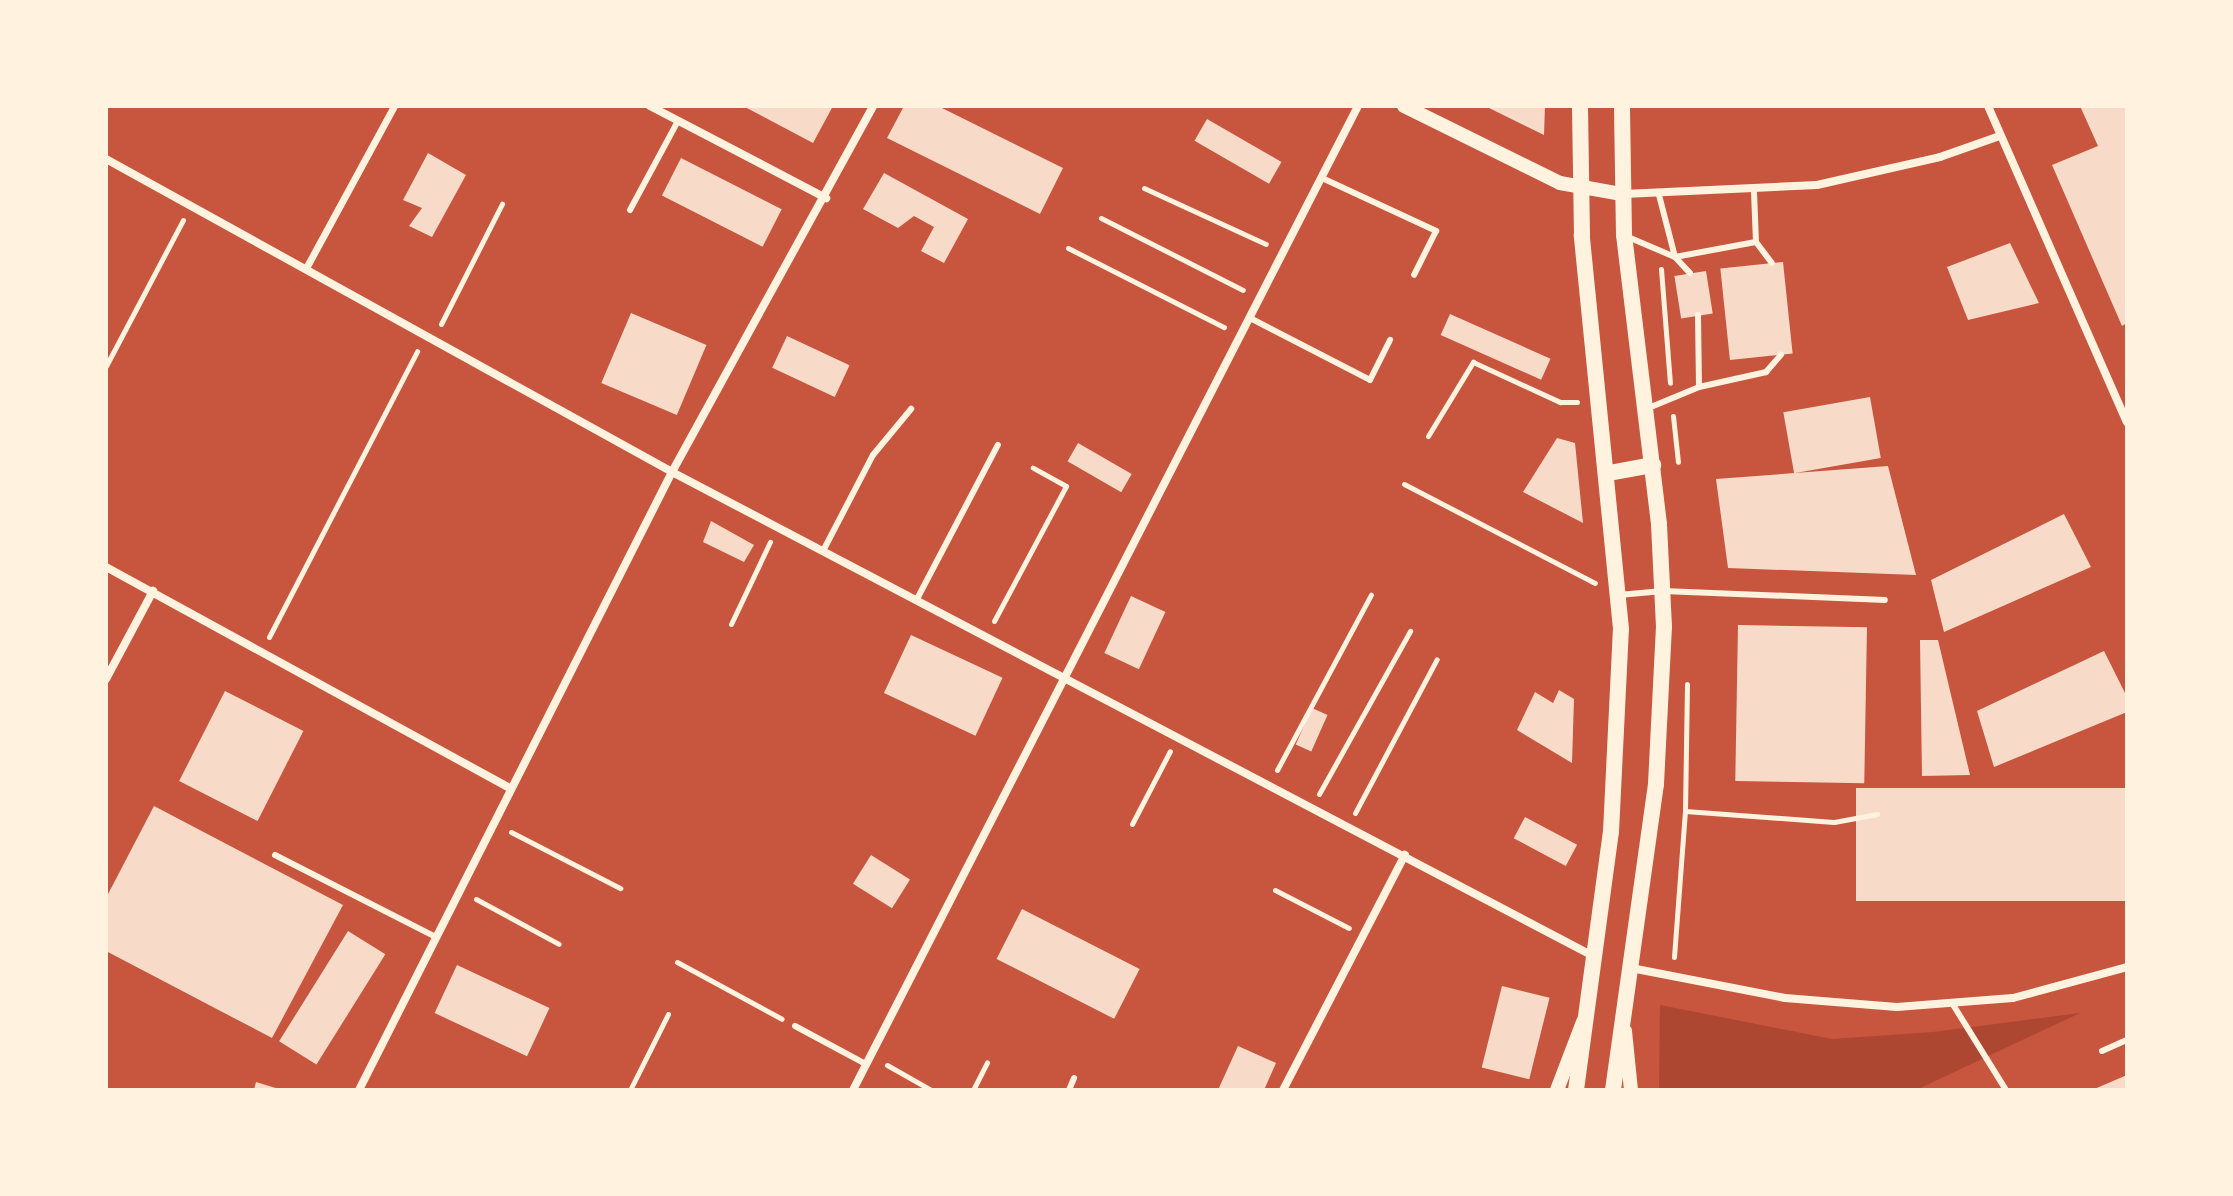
<!DOCTYPE html>
<style>
body{margin:0}
#map{position:relative;width:2233px;height:1196px;overflow:hidden;background:#c8553d;font-family:"DejaVu Sans",sans-serif}
div>[style]{position:absolute}
[style*='--x']{left:calc(var(--x)*1px);top:calc(var(--y)*1px);width:calc(var(--w)*1px);rotate:calc(var(--a)*1deg)}
.green>*{inset:0;background:#ae4732}
.building>*{inset:0;background:#f7dbc8;transform-origin:0 0}
.path>*{height:5px;margin:-2.5px;padding:0 2.5px;transform-origin:2.5px;border-radius:2.5px;background:#fff3e0}
.service>*{height:6px;margin:-3px;padding:0 3px;transform-origin:3px;border-radius:3px;background:#fff3e0}
.pedestrian>*{height:7px;margin:-3.5px;padding:0 3.5px;transform-origin:3.5px;border-radius:3.5px;background:#fff3e0}
.minor>*{height:8px;margin:-4px;padding:0 4px;transform-origin:4px;border-radius:4px;background:#fff3e0}
.tertiary>*{height:14px;margin:-7px;padding:0 7px;transform-origin:7px;border-radius:7px;background:#fff3e0}
.secondary>*{height:16px;margin:-8px;padding:0 8px;transform-origin:8px;border-radius:8px;background:#fff3e0}
span{translate:-50% -50%;white-space:nowrap;text-align:center;line-height:1.15;-webkit-text-stroke:7px #fff3e0;paint-order:stroke}
.frame{position:absolute;inset:0;border:108px solid #fff3e0;pointer-events:none}
</style>
<div id="map">
<div class="green">
<div style="clip-path:polygon(1660px 1005px,1832px 1039px,1933px 1032px,2080px 1013px,1916px 1090px,1659px 1090px)"></div>
</div>
<div class="building">
<div style="clip-path:polygon(743px 106px,833px 106px,813px 143px)"></div>
<div style="clip-path:polygon(904px 106px,938px 106px,1063px 168px,1040px 214px,887px 138px)"></div>
<div style="clip-path:polygon(1485px 106px,1545px 106px,1544px 135px)"></div>
<div style="clip-path:polygon(2080px 106px,2127px 106px,2127px 323px,2122px 326px,2052px 165px,2098px 146px)"></div>
<div style="left:1207px;top:119px;width:86px;height:25px;rotate:30deg"></div>
<div style="clip-path:polygon(428px 153px,466px 175px,432px 237px,409px 226px,422px 208px,403px 200px)"></div>
<div style="left:681px;top:158px;width:113px;height:42px;rotate:27deg"></div>
<div style="clip-path:polygon(884px 173px,968px 219px,944px 263px,921px 251px,934px 227px,914px 216px,898px 228px,863px 209px)"></div>
<div style="clip-path:polygon(2010px 243px,2039px 303px,1968px 320px,1947px 267px)"></div>
<div style="left:1783px;top:262px;width:92px;height:63px;rotate:84deg"></div>
<div style="left:1706px;top:271px;width:43px;height:32px;rotate:81deg"></div>
<div style="left:631px;top:313px;width:82px;height:76px;rotate:23deg"></div>
<div style="left:1450px;top:314px;width:110px;height:23px;rotate:24deg"></div>
<div style="left:787px;top:336px;width:69px;height:35px;rotate:25deg"></div>
<div style="left:1870px;top:397px;width:62px;height:88px;rotate:80deg"></div>
<div style="clip-path:polygon(1557px 438px,1575px 443px,1583px 523px,1523px 492px)"></div>
<div style="left:1078px;top:443px;width:62px;height:21px;rotate:30deg"></div>
<div style="clip-path:polygon(1888px 466px,1916px 575px,1728px 568px,1716px 479px)"></div>
<div style="clip-path:polygon(2064px 514px,2091px 567px,1944px 632px,1931px 580px)"></div>
<div style="clip-path:polygon(711px 521px,754px 545px,744px 562px,703px 542px)"></div>
<div style="left:1131px;top:596px;width:38px;height:63px;rotate:25deg"></div>
<div style="left:1738px;top:625px;width:129px;height:156px;rotate:1deg"></div>
<div style="left:911px;top:635px;width:101px;height:64px;rotate:25deg"></div>
<div style="clip-path:polygon(1920px 640px,1938px 640px,1970px 775px,1922px 776px)"></div>
<div style="clip-path:polygon(2104px 651px,2127px 697px,2127px 712px,1994px 767px,1977px 711px)"></div>
<div style="clip-path:polygon(1559px 690px,1574px 699px,1572px 763px,1517px 730px,1535px 692px,1553px 703px)"></div>
<div style="left:225px;top:691px;width:88px;height:101px;rotate:27deg"></div>
<div style="left:1312px;top:708px;width:17px;height:40px;rotate:24deg"></div>
<div style="left:2127px;top:788px;width:113px;height:271px;rotate:90deg"></div>
<div style="clip-path:polygon(154px 806px,343px 905px,272px 1038px,106px 951px,106px 898px)"></div>
<div style="left:1525px;top:817px;width:59px;height:24px;rotate:28deg"></div>
<div style="left:871px;top:855px;width:46px;height:34px;rotate:32deg"></div>
<div style="left:1022px;top:909px;width:132px;height:56px;rotate:27deg"></div>
<div style="left:348px;top:931px;width:44px;height:130px;rotate:32deg"></div>
<div style="left:457px;top:965px;width:102px;height:53px;rotate:25deg"></div>
<div style="left:1502px;top:986px;width:49px;height:84px;rotate:14deg"></div>
<div style="clip-path:polygon(1238px 1046px,1276px 1063px,1264px 1090px,1218px 1090px)"></div>
<div style="clip-path:polygon(2127px 1075px,2127px 1090px,2092px 1090px)"></div>
<div style="clip-path:polygon(256px 1082px,279px 1089px,279px 1090px,254px 1090px)"></div>
</div>
<div class="path">
<div style="--x:1144;--y:188;--w:134;--a:24.7"></div>
<div style="--x:1101;--y:218;--w:159;--a:26.9"></div>
<div style="--x:1068;--y:248;--w:175;--a:26.9"></div>
<div style="--x:1661;--y:269;--w:114;--a:85.5"></div>
<div style="--x:441;--y:324;--w:135;--a:-63.1"></div>
<div style="--x:106;--y:366;--w:165;--a:-62.2"></div>
<div style="--x:1673;--y:416;--w:46;--a:83.8"></div>
<div style="--x:1428;--y:436;--w:87;--a:-58.7"></div>
<div style="--x:1473;--y:362;--w:96;--a:24.7"></div>
<div style="--x:1560;--y:402;--w:17;--a:0"></div>
<div style="--x:1404;--y:484;--w:215;--a:27.4"></div>
<div style="--x:994;--y:621;--w:153;--a:-61.9"></div>
<div style="--x:1066;--y:486;--w:38;--a:-151"></div>
<div style="--x:731;--y:624;--w:91;--a:-64.6"></div>
<div style="--x:269;--y:637;--w:322;--a:-62.6"></div>
<div style="--x:1277;--y:770;--w:199;--a:-61.8"></div>
<div style="--x:1319;--y:794;--w:187;--a:-60.8"></div>
<div style="--x:1685;--y:811;--w:127;--a:-89.1"></div>
<div style="--x:1355;--y:813;--w:174;--a:-62"></div>
<div style="--x:1132;--y:824;--w:82;--a:-62.5"></div>
<div style="--x:511;--y:832;--w:123;--a:27.2"></div>
<div style="--x:1275;--y:890;--w:83;--a:27.2"></div>
<div style="--x:476;--y:899;--w:94;--a:28.5"></div>
<div style="--x:1674;--y:957;--w:146;--a:-85.7"></div>
<div style="--x:1685;--y:811;--w:149;--a:4.2"></div>
<div style="--x:1834;--y:822;--w:44;--a:-10.5"></div>
<div style="--x:677;--y:962;--w:119;--a:28.5"></div>
<div style="--x:887;--y:1065;--w:51;--a:29.6"></div>
<div style="--x:630;--y:1090;--w:85;--a:-63.4"></div>
<div style="--x:973;--y:1090;--w:31;--a:-63"></div>
</div>
<div class="service">
<div style="--x:1322;--y:178;--w:126;--a:24.9"></div>
<div style="--x:1436;--y:231;--w:49;--a:116.6"></div>
<div style="--x:1754;--y:192;--w:50;--a:87.7"></div>
<div style="--x:1756;--y:242;--w:26;--a:53"></div>
<div style="--x:1659;--y:195;--w:64;--a:75.5"></div>
<div style="--x:1675;--y:257;--w:82;--a:-10.5"></div>
<div style="--x:630;--y:210;--w:101;--a:-61.7"></div>
<div style="--x:1628;--y:237;--w:51;--a:23.1"></div>
<div style="--x:1675;--y:257;--w:22;--a:47"></div>
<div style="--x:1698;--y:315;--w:72;--a:89.2"></div>
<div style="--x:1250;--y:318;--w:135;--a:27.3"></div>
<div style="--x:1370;--y:380;--w:45;--a:-63.4"></div>
<div style="--x:1646;--y:409;--w:57;--a:-22.5"></div>
<div style="--x:1699;--y:387;--w:69;--a:-12.6"></div>
<div style="--x:1766;--y:372;--w:23;--a:-49"></div>
<div style="--x:823;--y:551;--w:108;--a:-62.5"></div>
<div style="--x:873;--y:455;--w:60;--a:-50.4"></div>
<div style="--x:1619;--y:595;--w:44;--a:-5.2"></div>
<div style="--x:1663;--y:591;--w:222;--a:2.3"></div>
<div style="--x:917;--y:599;--w:174;--a:-62.3"></div>
<div style="--x:275;--y:855;--w:178;--a:27"></div>
<div style="--x:1952;--y:1003;--w:102;--a:58.2"></div>
<div style="--x:795;--y:1026;--w:81;--a:28.2"></div>
<div style="--x:2102;--y:1051;--w:27;--a:-24"></div>
<div style="--x:1069;--y:1090;--w:13;--a:-67"></div>
</div>
<div class="pedestrian">
<div style="--x:306;--y:268;--w:184;--a:-61.5"></div>
</div>
<div class="minor">
<div style="--x:650;--y:106;--w:199;--a:27.6"></div>
<div style="--x:1988;--y:106;--w:345;--a:66.3"></div>
<div style="--x:106;--y:159;--w:647;--a:28.94"></div>
<div style="--x:672;--y:472;--w:1040;--a:27.72"></div>
<div style="--x:1624;--y:194;--w:193;--a:-2.7"></div>
<div style="--x:1817;--y:185;--w:126;--a:-12.8"></div>
<div style="--x:1940;--y:157;--w:64;--a:-19.3"></div>
<div style="--x:106;--y:567;--w:460;--a:28.7"></div>
<div style="--x:106;--y:679;--w:100;--a:-61.9"></div>
<div style="--x:1631;--y:968;--w:157;--a:11"></div>
<div style="--x:1785;--y:998;--w:112;--a:4.6"></div>
<div style="--x:1897;--y:1007;--w:116;--a:-4.4"></div>
<div style="--x:2013;--y:998;--w:118;--a:-15.2"></div>
<div style="--x:359;--y:1090;--w:693;--a:-63.14"></div>
<div style="--x:672;--y:472;--w:418;--a:-61.2"></div>
<div style="--x:853;--y:1090;--w:1106;--a:-62.83"></div>
<div style="--x:1283;--y:1090;--w:265;--a:-62.6"></div>
</div>
<div class="tertiary">
<div style="--x:1404;--y:106;--w:174;--a:26.3"></div>
<div style="--x:1560;--y:183;--w:63;--a:10.1"></div>
<div style="--x:1625;--y:1031;--w:59;--a:84.2"></div>
<div style="--x:1557;--y:1090;--w:73;--a:-69.1"></div>
</div>
<div class="secondary">
<div style="--x:1609;--y:473;--w:45;--a:-10.3"></div>
<div style="--x:1576;--y:1090;--w:260;--a:-82.3"></div>
<div style="--x:1611;--y:832;--w:203;--a:-87.2"></div>
<div style="--x:1621;--y:629;--w:396;--a:-95.7"></div>
<div style="--x:1582;--y:235;--w:129;--a:-90.9"></div>
<div style="--x:1613;--y:1090;--w:309;--a:-82"></div>
<div style="--x:1656;--y:784;--w:157;--a:-87.1"></div>
<div style="--x:1664;--y:627;--w:103;--a:-92.8"></div>
<div style="--x:1659;--y:524;--w:291;--a:-96.9"></div>
<div style="--x:1624;--y:235;--w:129;--a:-90.9"></div>
</div>
<div class="frame"></div>
</div>
